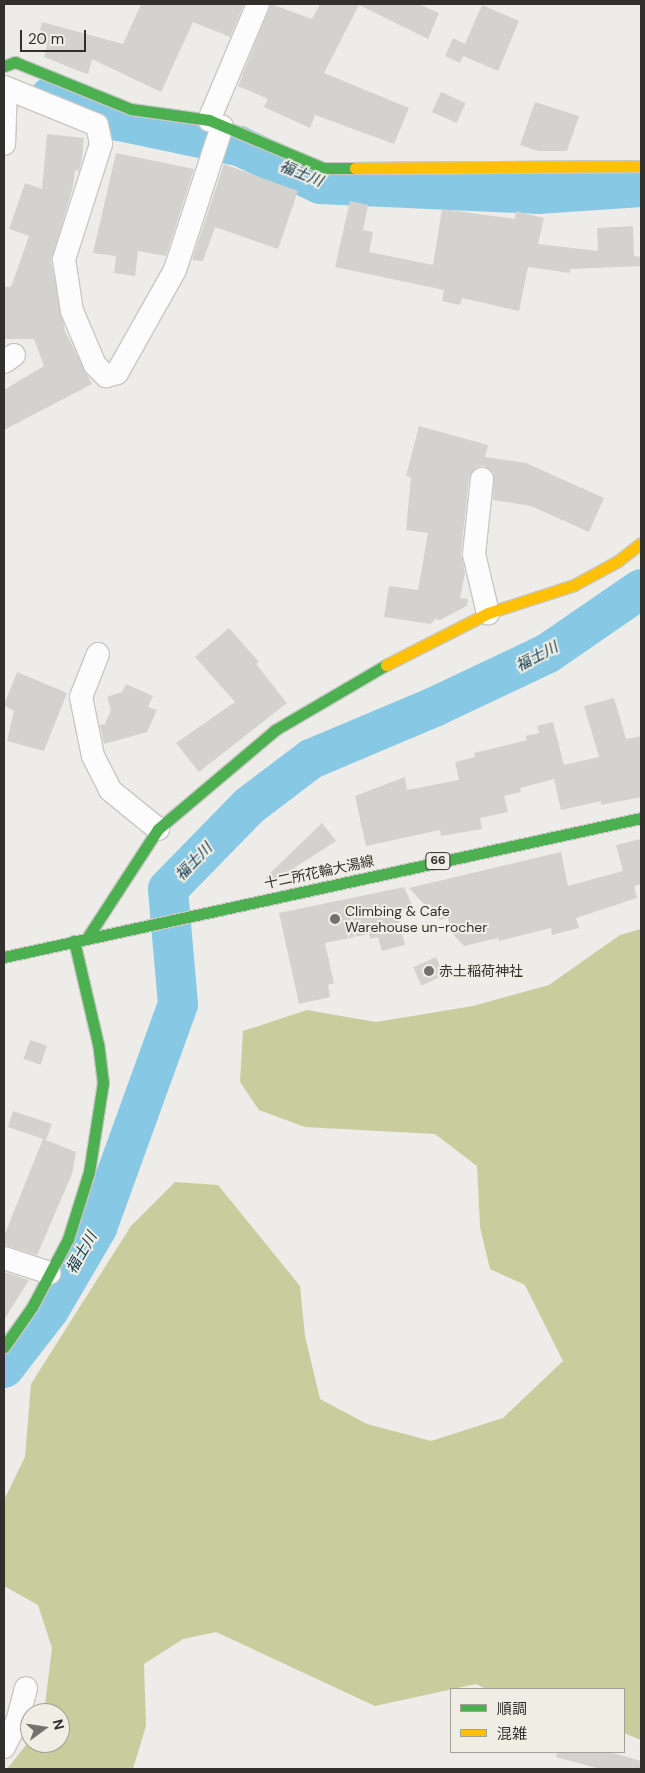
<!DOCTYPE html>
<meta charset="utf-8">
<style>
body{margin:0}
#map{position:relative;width:645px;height:1773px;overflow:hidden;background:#edece8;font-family:"DM Sans","Noto Sans JP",sans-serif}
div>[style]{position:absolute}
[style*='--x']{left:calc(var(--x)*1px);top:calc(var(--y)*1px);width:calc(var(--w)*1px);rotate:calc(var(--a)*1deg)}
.forest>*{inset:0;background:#c9cc9d}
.river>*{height:40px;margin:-20px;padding:0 20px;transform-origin:20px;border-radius:20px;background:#87c8e4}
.building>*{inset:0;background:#d3d2cf;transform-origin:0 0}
.roads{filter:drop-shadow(1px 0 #c8c7c4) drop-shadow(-1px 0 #c8c7c4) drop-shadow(0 1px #c8c7c4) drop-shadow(0 -1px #c8c7c4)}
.street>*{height:22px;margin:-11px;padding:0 11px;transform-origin:11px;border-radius:11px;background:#fcfcfc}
.fast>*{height:11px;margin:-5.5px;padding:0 5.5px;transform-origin:5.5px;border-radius:5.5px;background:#4caf50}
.slow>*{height:11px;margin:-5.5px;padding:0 5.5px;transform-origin:5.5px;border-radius:5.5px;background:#ffc107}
.dots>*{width:14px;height:14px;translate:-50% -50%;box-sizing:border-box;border:2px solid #f0ede5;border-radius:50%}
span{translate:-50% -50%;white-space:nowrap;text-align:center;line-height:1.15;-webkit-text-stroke:4px #f0ede5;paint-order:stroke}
.shield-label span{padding:1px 4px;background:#f0ede5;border:1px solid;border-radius:4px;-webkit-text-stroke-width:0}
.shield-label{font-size:12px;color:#31302d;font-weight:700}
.street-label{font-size:14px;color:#31302d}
.poi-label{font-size:14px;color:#31302d}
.left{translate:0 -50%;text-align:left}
.water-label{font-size:15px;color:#0a3546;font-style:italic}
.frame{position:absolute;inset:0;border:5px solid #31302d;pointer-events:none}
.legend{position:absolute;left:450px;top:1688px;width:175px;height:65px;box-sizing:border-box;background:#f0ede5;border:1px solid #a4a19b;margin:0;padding:6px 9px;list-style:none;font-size:15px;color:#31302d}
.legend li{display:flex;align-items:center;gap:10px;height:25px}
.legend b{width:25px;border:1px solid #a4a19b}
.north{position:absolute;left:20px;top:1703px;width:50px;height:50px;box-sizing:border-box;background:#f0ede5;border:1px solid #a4a19b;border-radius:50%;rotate:76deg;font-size:14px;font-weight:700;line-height:20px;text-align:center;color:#31302d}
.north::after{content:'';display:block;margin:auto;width:18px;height:22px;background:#73726e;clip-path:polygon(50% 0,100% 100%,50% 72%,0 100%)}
.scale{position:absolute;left:20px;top:30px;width:66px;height:22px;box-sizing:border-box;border:2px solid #31302d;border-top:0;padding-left:6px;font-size:15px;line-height:18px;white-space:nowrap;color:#31302d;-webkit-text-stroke:4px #f0ede5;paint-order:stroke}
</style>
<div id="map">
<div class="forest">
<div style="clip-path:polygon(641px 929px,641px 1740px,624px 1733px,624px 1689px,486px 1689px,476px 1684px,375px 1706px,216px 1632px,183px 1639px,144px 1664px,146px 1726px,133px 1769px,7px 1769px,30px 1740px,30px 1743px,60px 1743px,60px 1713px,44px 1713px,52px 1648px,38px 1605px,4px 1586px,4px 1500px,25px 1457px,31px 1384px,131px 1226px,175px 1182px,218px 1185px,300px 1286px,305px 1336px,320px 1399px,367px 1424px,431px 1441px,503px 1418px,563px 1361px,525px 1285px,490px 1269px,480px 1227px,477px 1166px,435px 1134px,305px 1127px,259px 1110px,240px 1082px,243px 1031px,307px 1010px,376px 1022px,473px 1006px,549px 985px,620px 935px)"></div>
</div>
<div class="river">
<div style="--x:50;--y:97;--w:73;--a:19.2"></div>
<div style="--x:119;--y:121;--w:123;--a:11.8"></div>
<div style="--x:239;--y:146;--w:89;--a:25.1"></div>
<div style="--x:320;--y:184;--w:217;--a:2.6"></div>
<div style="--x:537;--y:194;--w:104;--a:-3.9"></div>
<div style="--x:4;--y:1368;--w:73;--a:-52.2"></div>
<div style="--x:49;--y:1310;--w:95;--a:-59.7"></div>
<div style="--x:97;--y:1228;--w:238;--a:-70.1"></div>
<div style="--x:178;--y:1004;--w:115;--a:-95"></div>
<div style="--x:168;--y:889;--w:116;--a:-45.7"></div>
<div style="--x:249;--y:806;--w:78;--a:-37.2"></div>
<div style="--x:311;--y:759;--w:134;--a:-22.9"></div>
<div style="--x:434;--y:707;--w:126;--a:-25.3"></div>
<div style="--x:548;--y:653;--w:113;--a:-34.5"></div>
</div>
<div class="building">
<div style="clip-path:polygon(141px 4px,244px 4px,230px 37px,193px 22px,161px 92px,92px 59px,88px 74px,84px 73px,44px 57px,47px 45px,37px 43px,42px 22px,123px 44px)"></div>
<div style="clip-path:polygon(271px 4px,312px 19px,320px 4px,418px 4px,439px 13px,428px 39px,359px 5px,324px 73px,409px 108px,394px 144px,315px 115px,310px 128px,264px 107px,268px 99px,238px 86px)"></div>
<div style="clip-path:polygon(482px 5px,519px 21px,498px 71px,463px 56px,460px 63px,445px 56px,453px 38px,465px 44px)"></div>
<div style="left:441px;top:92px;width:27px;height:22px;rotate:24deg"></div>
<div style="clip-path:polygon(535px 102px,579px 116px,567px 151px,538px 151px,520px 145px)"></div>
<div style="clip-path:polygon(47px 134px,84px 138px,82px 159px,79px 171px,75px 170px,73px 187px,51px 261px,65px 331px,92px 384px,4px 430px,4px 390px,44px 366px,34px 339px,4px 339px,4px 287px,11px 287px,29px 236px,9px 229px,25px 183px,42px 189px)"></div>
<div style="clip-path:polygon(116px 153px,194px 169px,166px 256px,138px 251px,135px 276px,114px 273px,116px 256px,93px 253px)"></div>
<div style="clip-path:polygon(224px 164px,298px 191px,278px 249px,215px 227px,203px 261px,192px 260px)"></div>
<div style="clip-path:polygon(350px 201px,368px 205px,363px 230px,373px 232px,369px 252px,433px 265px,442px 209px,515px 219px,516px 211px,544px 218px,538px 244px,598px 251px,597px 228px,633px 226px,634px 256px,641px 257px,640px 266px,570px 269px,570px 273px,528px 267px,519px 311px,462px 298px,460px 305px,442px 301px,444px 290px,335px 267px)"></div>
<div style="clip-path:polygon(419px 426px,488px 445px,485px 457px,526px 463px,604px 498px,589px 532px,531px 506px,493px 500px,494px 473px,484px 466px,477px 467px,469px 478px,461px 553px,465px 573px,460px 598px,468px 599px,467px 606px,440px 620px,435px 619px,431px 624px,384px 617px,389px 586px,418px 590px,428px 533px,406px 530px,411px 477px,406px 476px)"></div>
<div style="clip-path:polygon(229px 628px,259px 662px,256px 664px,287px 703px,199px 772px,176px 743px,235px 702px,195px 657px)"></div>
<div style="clip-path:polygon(17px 672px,67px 693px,44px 751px,7px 741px,14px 711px,4px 705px)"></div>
<div style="clip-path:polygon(126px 684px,153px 696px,148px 707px,157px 710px,147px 732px,104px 744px,100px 725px,105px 724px,111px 710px,107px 697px,122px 692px)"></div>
<div style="clip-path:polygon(614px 698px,626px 739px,641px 736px,641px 797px,601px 805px,601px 801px,561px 810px,554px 779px,520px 788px,521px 792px,504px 796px,508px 812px,480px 818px,482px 829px,441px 836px,440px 830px,366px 846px,355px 796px,405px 777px,407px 790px,459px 780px,455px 762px,475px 757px,474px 753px,527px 740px,525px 736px,539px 733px,537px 726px,553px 722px,564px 765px,599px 757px,584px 706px)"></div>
<div style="clip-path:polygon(322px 823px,336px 841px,271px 883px,266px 877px)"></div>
<div style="clip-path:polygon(641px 839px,641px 884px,634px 886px,637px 898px,576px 918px,579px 928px,552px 935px,551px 928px,499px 941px,498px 938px,464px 946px,451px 932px,448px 918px,440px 920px,430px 904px,425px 905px,409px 888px,561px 852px,568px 886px,623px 871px,616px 845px)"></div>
<div style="clip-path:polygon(404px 887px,413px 907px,392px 912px,399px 921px,405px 945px,382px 951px,378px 937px,370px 939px,369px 934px,325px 943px,334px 983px,328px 985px,330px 997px,299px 1004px,279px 913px)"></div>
<div style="left:436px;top:957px;width:20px;height:25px;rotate:66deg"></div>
<div style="left:30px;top:1040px;width:18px;height:20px;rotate:19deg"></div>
<div style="clip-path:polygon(13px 1111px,52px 1124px,46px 1140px,76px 1152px,72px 1174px,37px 1255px,4px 1245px,4px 1236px,43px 1139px,8px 1127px)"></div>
<div style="clip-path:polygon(4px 1272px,29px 1280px,4px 1320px)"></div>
<div style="clip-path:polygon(557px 1752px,609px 1752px,641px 1761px,641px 1769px,600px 1769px,556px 1757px)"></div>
</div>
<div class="roads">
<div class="street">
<div style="--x:4;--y:87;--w:100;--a:22.2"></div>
<div style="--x:97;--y:125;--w:19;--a:78"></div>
<div style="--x:101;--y:144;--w:121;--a:107.8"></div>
<div style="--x:64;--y:259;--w:53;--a:81.3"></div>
<div style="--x:72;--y:311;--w:59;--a:66.9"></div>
<div style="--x:95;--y:365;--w:16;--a:45"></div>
<div style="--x:106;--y:376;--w:11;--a:-15"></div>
<div style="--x:117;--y:373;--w:118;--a:-60.6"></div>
<div style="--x:175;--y:270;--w:151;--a:-71.9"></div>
<div style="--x:209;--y:120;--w:126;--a:-67.1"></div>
<div style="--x:4;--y:144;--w:56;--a:-88"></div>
<div style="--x:4;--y:362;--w:12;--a:-35"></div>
<div style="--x:482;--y:479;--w:75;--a:96.1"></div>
<div style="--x:474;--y:554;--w:61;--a:76.7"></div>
<div style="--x:98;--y:654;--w:46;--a:111.6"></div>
<div style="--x:81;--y:697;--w:60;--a:78.5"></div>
<div style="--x:93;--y:756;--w:38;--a:63"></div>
<div style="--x:110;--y:790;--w:62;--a:39.1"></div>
<div style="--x:4;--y:1258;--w:48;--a:18.1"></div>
<div style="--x:4;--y:1747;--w:28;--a:-63"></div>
<div style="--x:17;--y:1722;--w:35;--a:-75"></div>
</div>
<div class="fast">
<div style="--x:4;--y:66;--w:12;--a:-20"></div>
<div style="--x:15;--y:62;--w:125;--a:22.1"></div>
<div style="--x:131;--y:109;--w:79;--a:8"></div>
<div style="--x:209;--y:120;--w:124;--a:22.8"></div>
<div style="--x:323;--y:168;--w:32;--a:0"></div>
<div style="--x:87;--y:938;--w:130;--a:-56.9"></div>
<div style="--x:158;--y:829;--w:153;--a:-40.2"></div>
<div style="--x:275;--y:730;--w:129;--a:-30.4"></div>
<div style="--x:4;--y:957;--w:652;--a:-12.31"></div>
<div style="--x:4;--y:1347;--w:49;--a:-55"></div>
<div style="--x:32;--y:1307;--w:77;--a:-62.1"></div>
<div style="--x:68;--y:1239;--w:70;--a:-72.6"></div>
<div style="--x:89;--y:1172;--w:90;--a:-81.1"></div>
<div style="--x:103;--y:1083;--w:39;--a:-97"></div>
<div style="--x:98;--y:1044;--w:106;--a:-103.1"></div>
</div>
<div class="slow">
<div style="--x:355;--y:168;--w:286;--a:-0.4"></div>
<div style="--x:386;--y:665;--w:114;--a:-27"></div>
<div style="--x:488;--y:613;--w:90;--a:-18"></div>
<div style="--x:574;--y:585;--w:50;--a:-28.6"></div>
<div style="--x:618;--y:561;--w:29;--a:-38"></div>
</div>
</div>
<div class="dots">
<div style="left:335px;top:919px;background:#73726e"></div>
<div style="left:429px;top:971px;background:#73726e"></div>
</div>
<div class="shield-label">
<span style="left:438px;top:861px">66</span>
</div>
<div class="street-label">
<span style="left:319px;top:872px;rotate:-12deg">十二所花輪大湯線</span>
</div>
<div class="poi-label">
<span class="left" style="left:345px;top:919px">Climbing &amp; Cafe<br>Warehouse un-rocher</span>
<span class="left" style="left:439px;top:971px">赤土稲荷神社</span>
</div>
<div class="water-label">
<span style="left:301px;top:174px;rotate:22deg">福士川</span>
<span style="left:537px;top:657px;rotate:-28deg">福士川</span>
<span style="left:194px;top:862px;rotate:-46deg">福士川</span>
<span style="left:82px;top:1253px;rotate:-60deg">福士川</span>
</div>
<div class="frame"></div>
<ul class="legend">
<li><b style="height:6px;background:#4caf50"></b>順調</li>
<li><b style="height:6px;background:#ffc107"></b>混雑</li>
</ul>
<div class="north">N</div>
<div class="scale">20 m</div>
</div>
